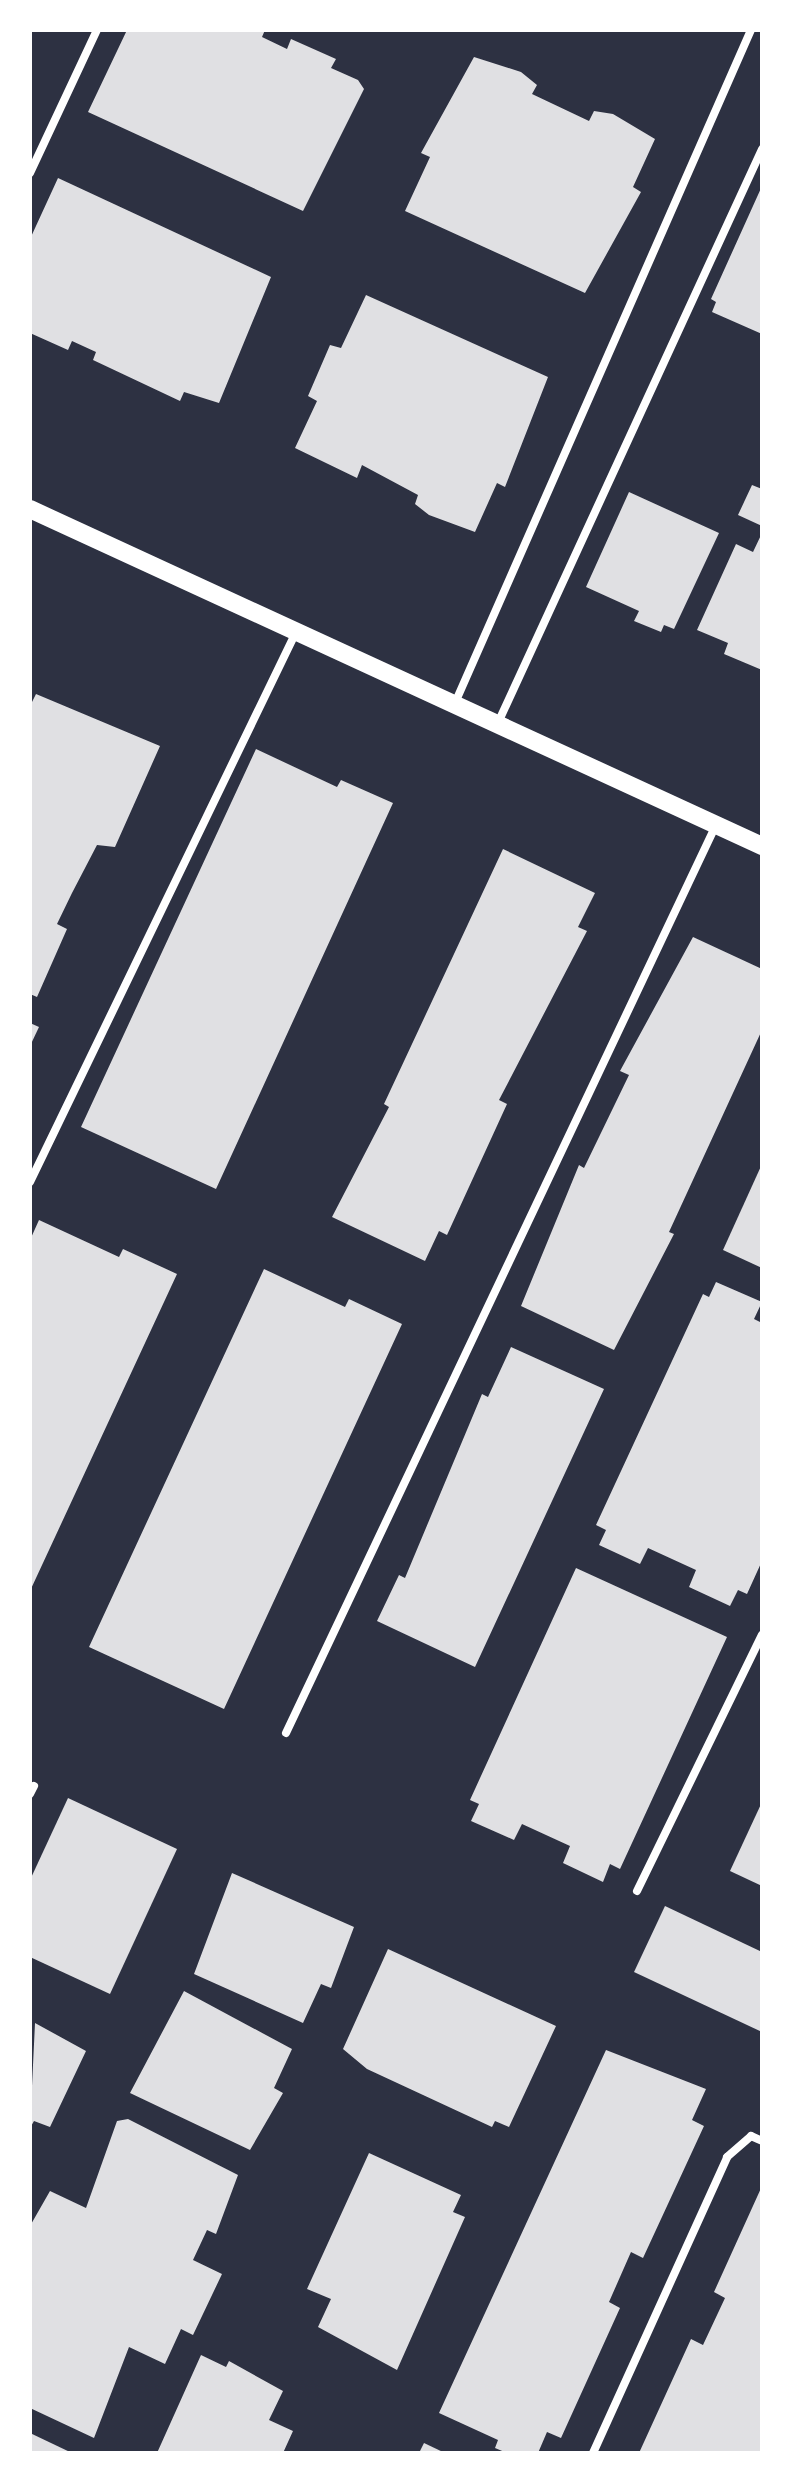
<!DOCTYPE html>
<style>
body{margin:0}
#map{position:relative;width:792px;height:2483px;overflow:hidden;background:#2d3142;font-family:"PT Sans",sans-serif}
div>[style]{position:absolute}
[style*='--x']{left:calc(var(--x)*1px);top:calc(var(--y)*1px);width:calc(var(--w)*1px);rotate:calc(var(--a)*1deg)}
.building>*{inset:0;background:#e0e0e3}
.service>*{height:8px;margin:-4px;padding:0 4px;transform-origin:4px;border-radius:4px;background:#fff}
.tertiary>*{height:18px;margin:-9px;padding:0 9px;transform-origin:9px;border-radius:9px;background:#fff}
span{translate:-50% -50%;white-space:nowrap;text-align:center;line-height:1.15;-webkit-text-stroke:8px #fff;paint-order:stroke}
.frame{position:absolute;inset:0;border:32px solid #fff;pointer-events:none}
</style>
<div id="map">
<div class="building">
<div style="clip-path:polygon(127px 30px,265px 30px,262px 37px,287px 49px,291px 39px,336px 59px,331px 68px,358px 80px,364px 89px,303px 211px,88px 112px)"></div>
<div style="clip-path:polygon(474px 57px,521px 72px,537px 85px,532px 94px,589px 121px,594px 111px,613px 114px,655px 139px,633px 187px,641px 192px,585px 293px,405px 211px,430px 157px,421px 153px)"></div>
<div style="clip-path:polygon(58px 178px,271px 277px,219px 403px,184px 392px,180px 401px,93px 360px,96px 352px,72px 341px,68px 350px,30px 333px,30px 239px)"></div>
<div style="clip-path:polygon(762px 186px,762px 334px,712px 312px,716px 302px,711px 299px)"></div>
<div style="clip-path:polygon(366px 295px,548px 377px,505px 487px,497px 483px,475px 532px,429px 515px,415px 504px,418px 495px,362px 465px,357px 478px,295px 448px,317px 401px,308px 396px,330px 345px,341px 348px)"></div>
<div style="clip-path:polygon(752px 485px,762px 489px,762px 526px,738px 515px)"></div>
<div style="clip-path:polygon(629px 492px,719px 533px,674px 629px,664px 625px,661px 632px,634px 621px,639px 611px,586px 587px)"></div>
<div style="clip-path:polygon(762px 533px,762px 670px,724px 654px,728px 643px,697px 630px,736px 544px,753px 552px)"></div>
<div style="clip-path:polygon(36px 694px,160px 746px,115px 847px,97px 845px,72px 893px,57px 924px,67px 929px,37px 997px,30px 994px,30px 706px)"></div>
<div style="clip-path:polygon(256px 749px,337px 787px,341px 780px,393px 803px,216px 1189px,81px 1127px)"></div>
<div style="clip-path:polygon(503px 849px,595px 893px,578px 927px,587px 931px,499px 1100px,507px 1104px,447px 1235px,439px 1231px,425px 1261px,332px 1217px,389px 1107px,384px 1104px)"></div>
<div style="clip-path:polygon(693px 937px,762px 969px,762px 1030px,669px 1232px,674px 1234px,614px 1350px,521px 1306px,579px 1165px,584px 1168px,629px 1075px,620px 1071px)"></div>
<div style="clip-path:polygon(30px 1023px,39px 1027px,30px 1046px)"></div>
<div style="clip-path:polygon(762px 1164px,762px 1268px,723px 1250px)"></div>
<div style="clip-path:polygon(39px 1220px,119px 1257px,123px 1249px,177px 1274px,30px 1591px,30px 1240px)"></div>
<div style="clip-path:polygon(264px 1269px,345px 1307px,349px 1299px,402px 1324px,224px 1709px,89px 1647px)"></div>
<div style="clip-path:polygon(716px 1282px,762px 1302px,754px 1319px,762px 1323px,762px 1561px,747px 1594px,738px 1590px,730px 1606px,689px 1587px,696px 1570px,648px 1548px,640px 1564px,599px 1545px,606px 1530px,596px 1525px,703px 1294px,709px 1297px)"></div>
<div style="clip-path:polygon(511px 1347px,604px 1389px,475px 1667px,377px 1621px,399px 1575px,405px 1578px,482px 1394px,488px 1397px)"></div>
<div style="clip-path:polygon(576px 1568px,727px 1637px,620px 1869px,610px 1864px,603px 1882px,563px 1863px,570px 1846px,522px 1824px,514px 1840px,471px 1821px,479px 1804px,470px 1800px)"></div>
<div style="clip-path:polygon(68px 1798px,177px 1849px,110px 1994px,30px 1957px,30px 1880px)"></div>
<div style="clip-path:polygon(762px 1802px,762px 1886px,730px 1871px)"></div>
<div style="clip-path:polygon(232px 1873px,354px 1927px,331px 1988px,321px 1984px,303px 2023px,194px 1974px)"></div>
<div style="clip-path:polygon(665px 1906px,762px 1952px,762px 2032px,634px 1972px)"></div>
<div style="clip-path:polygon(388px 1949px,556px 2026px,509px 2127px,495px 2121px,492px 2127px,367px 2069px,343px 2049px)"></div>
<div style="clip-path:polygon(184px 1991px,292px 2049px,274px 2088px,283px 2093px,250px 2150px,130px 2093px)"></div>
<div style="clip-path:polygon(35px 2023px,86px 2051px,50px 2127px,34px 2121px,30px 2128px)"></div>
<div style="clip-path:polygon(606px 2050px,706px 2089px,692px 2120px,704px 2126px,643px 2258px,631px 2252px,609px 2302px,620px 2308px,561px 2438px,547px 2432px,538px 2453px,507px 2453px,495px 2448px,498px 2440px,439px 2413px)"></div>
<div style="clip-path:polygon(128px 2119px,238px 2175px,216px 2234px,207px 2230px,193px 2260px,222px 2274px,193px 2335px,181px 2329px,165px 2364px,129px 2347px,94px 2438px,30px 2408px,30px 2226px,50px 2191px,86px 2208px,117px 2121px)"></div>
<div style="clip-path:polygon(369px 2153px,461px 2195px,453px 2212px,465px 2217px,397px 2370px,318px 2327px,331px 2299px,307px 2289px)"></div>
<div style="clip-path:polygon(762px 2186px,762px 2453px,639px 2453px,691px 2339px,703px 2345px,725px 2298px,714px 2292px)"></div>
<div style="clip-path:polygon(201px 2355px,226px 2367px,229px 2361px,283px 2391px,269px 2420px,293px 2431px,283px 2453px,157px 2453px)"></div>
<div style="clip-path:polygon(30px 2433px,72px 2453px,30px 2453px)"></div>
<div style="clip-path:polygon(424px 2443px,445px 2453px,419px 2453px)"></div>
</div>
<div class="service">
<div style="--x:30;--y:173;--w:158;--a:-64.9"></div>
<div style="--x:455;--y:703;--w:735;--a:-66.26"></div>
<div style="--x:497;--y:725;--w:634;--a:-65.29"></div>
<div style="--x:30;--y:1182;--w:611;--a:-64.19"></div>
<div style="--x:286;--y:1733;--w:1002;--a:-64.66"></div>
<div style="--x:30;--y:1794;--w:9;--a:-63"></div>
<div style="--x:637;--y:1891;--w:285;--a:-64"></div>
<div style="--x:593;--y:2453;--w:325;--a:-65.6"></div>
<div style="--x:727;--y:2157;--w:32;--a:-41"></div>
<div style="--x:751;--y:2136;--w:12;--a:24"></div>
</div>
<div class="tertiary">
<div style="--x:30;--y:509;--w:806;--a:24.72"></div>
</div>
<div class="frame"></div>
</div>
